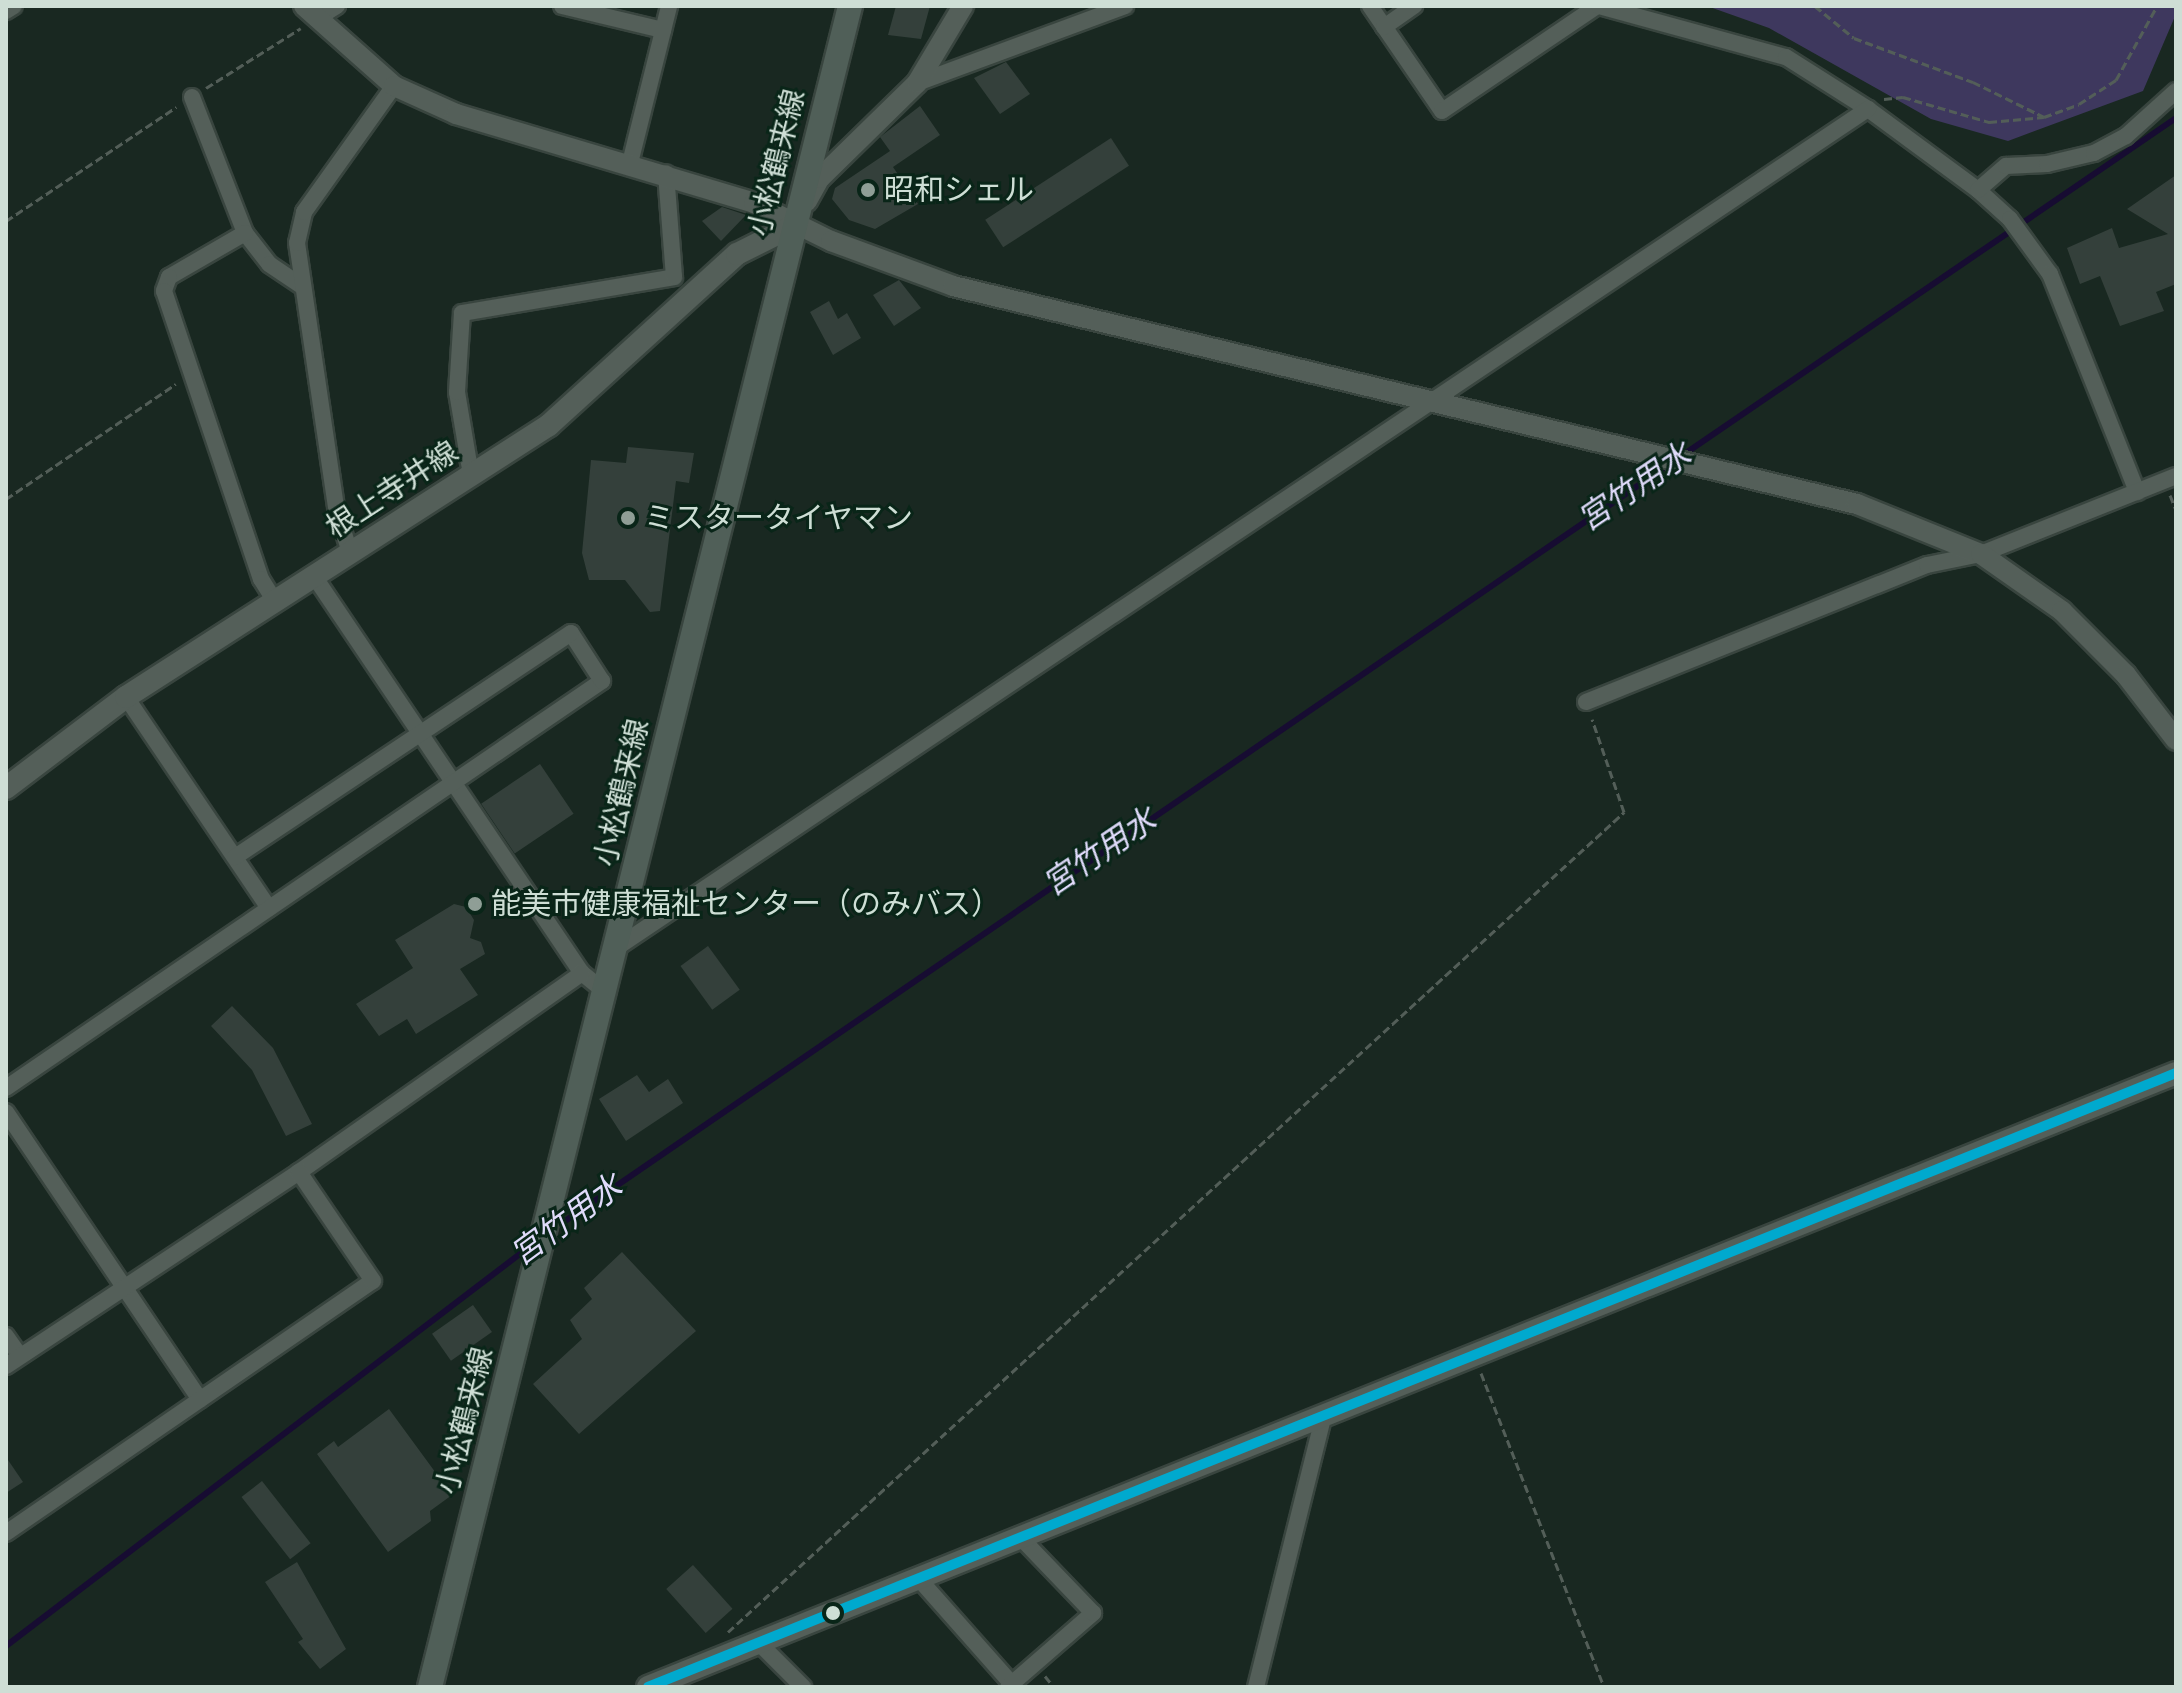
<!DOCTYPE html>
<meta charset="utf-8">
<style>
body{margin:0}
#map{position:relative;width:2182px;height:1693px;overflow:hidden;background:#192821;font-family:Karla,"Noto Sans JP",sans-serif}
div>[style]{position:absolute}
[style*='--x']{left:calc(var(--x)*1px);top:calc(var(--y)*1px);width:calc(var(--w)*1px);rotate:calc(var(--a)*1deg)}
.green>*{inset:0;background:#3e385e}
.stream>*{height:6px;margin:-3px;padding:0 3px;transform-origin:3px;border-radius:3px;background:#170c32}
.building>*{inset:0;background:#34403b;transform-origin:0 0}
.path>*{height:3px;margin-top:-1.5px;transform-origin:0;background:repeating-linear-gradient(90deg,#535e58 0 8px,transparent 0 12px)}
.roads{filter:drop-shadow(2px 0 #39453f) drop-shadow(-2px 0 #39453f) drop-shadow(0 2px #39453f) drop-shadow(0 -2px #39453f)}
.minor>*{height:16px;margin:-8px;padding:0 8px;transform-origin:8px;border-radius:8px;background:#545f59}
.tertiary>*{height:20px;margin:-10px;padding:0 10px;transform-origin:10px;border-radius:10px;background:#545f59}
.secondary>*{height:22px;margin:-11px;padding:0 11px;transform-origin:11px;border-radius:11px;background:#545f59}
.primary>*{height:24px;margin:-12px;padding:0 12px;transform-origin:12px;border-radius:12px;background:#505f58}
.bus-1>*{height:10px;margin:-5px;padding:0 5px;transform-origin:5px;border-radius:5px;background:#00a9ce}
.dots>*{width:22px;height:22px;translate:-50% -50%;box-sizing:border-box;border:4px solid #092518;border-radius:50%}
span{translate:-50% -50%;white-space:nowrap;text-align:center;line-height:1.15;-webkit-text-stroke:6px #092518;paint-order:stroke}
.street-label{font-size:30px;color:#ceded5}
.poi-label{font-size:30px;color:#ceded5}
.left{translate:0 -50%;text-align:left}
.water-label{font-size:32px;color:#e0dbfb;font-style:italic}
.frame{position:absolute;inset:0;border:8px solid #ceded5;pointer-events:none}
</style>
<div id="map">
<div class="green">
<div style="clip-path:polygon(1707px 6px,2176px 6px,2176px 14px,2143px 91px,2008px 141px,1931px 119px,1769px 28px)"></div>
</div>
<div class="stream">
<div style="--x:1680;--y:457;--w:601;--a:-34.35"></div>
<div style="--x:552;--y:1230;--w:1357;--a:-34.43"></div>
<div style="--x:6;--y:1646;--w:663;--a:-37.34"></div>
</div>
<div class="building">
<div style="clip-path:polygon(896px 6px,930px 6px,921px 39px,888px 35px)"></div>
<div style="clip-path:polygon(1006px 62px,1030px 94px,1000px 114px,974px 78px)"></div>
<div style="clip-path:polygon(920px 106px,940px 135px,893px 167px,918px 204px,875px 229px,849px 220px,832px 199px,835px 188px,890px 151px,880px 137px)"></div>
<div style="left:1111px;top:138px;width:33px;height:150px;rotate:57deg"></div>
<div style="clip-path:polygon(2176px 175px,2176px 284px,2156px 292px,2164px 311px,2120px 326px,2100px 276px,2080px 284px,2067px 248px,2112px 228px,2119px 248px,2168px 234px,2127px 209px)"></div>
<div style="clip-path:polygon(722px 207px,746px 215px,721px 241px,702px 221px)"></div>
<div style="clip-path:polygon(899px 280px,921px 308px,894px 326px,873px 295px)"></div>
<div style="clip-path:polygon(829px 301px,838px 319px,847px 313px,861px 338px,833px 355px,810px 312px)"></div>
<div style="clip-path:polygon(628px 447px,694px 453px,689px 483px,676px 481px,660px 611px,650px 612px,625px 580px,589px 580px,582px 553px,591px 460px,626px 463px)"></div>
<div style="left:540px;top:764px;width:60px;height:71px;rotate:56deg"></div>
<div style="clip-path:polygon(454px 904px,466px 907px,474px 920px,470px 938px,481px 942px,485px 954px,460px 969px,478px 995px,416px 1034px,407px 1019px,379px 1036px,356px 1004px,413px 968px,395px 940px)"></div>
<div style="left:708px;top:946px;width:54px;height:34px;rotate:54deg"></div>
<div style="clip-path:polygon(232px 1006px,273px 1048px,312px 1124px,286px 1136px,252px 1070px,211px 1026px)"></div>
<div style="clip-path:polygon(637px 1075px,649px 1092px,668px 1079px,683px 1103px,626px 1141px,599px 1099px)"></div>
<div style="clip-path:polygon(622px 1252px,696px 1331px,579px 1434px,533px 1384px,582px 1339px,570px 1320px,592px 1299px,584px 1288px)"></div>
<div style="left:473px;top:1305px;width:33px;height:50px;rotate:55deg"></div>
<div style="clip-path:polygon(389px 1409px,452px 1495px,430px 1511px,431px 1521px,388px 1552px,317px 1454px,334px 1441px,338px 1447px)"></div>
<div style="clip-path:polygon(6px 1457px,23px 1482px,6px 1493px)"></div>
<div style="left:262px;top:1481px;width:79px;height:26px;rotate:52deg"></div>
<div style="clip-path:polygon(297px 1562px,346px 1649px,320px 1669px,298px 1642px,303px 1639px,265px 1582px)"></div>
<div style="left:693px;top:1565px;width:59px;height:36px;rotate:48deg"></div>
</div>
<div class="path">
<div style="--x:1815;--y:6;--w:50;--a:39.4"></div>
<div style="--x:1854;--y:38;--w:127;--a:20.3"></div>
<div style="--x:1973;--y:82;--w:79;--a:26.2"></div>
<div style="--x:2044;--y:117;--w:37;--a:-20"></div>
<div style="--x:2079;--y:104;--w:44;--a:-33"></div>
<div style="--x:2116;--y:80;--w:85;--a:-61"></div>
<div style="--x:206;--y:88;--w:112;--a:-32.3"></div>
<div style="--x:1884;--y:99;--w:19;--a:-6"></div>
<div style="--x:1903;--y:97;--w:90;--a:16.2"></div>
<div style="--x:1989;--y:122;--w:55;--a:-5.2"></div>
<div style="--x:6;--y:221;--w:205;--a:-33.8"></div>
<div style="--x:2170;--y:495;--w:16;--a:68"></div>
<div style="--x:6;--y:499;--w:205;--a:-34.1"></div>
<div style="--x:1481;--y:1373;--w:337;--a:68.6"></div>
<div style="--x:728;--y:1632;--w:1215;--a:-42.46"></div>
<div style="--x:1624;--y:812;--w:98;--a:-109"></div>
<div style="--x:1045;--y:1676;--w:14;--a:51"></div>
</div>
<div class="roads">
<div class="minor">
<div style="--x:562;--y:6;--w:104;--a:13.4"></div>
<div style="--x:1370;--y:6;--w:127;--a:55.6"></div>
<div style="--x:1442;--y:111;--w:187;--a:-34.1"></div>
<div style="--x:1599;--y:6;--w:194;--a:15.3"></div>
<div style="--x:1786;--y:57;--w:97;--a:32.4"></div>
<div style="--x:1868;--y:109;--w:137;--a:36.4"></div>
<div style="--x:1978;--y:190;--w:43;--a:42.2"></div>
<div style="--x:2010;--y:219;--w:68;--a:54"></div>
<div style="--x:2050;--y:274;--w:235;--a:68.2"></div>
<div style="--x:6;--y:11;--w:9;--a:-32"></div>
<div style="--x:316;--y:19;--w:25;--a:-32"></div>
<div style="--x:1384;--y:27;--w:37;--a:-35"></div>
<div style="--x:917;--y:83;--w:222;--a:-20.3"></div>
<div style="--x:192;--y:97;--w:146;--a:68.7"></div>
<div style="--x:245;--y:233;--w:39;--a:52"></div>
<div style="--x:269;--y:264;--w:40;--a:34"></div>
<div style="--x:630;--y:163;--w:162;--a:-76"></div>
<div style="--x:1978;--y:190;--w:37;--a:-41"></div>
<div style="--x:2006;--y:166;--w:41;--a:-2.8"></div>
<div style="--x:2047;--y:164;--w:48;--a:-13.2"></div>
<div style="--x:2094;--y:153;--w:36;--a:-28"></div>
<div style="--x:2126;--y:136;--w:67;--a:-42"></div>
<div style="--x:245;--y:233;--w:88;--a:149.9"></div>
<div style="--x:169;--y:277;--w:15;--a:110"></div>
<div style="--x:164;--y:291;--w:304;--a:71.4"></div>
<div style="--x:261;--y:579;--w:25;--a:58"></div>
<div style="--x:471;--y:475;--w:84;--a:-99.6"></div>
<div style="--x:457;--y:392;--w:79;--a:-86.4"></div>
<div style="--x:462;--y:313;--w:215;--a:-9.6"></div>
<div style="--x:674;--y:277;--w:104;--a:-94.4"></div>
<div style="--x:350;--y:553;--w:48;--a:-106.9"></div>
<div style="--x:336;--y:507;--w:267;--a:-98.4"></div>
<div style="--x:297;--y:243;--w:32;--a:-77"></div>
<div style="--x:304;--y:212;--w:155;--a:-54.5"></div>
<div style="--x:314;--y:576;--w:479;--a:56"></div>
<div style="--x:582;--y:973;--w:32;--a:39"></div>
<div style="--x:126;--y:697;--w:255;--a:55.9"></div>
<div style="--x:1586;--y:702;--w:367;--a:-21.9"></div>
<div style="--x:1927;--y:565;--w:55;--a:-11.5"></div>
<div style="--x:1981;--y:554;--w:210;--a:-21.8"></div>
<div style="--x:619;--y:946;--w:1504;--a:-33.83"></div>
<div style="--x:6;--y:1088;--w:722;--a:-34.33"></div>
<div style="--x:602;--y:681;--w:57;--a:-122.9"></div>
<div style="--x:571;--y:633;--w:404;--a:146.3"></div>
<div style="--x:6;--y:1112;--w:347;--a:56"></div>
<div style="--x:6;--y:1336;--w:24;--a:55"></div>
<div style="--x:6;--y:1366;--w:351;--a:-33.5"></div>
<div style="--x:299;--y:1172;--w:346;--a:-35.1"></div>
<div style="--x:6;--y:1533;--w:445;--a:-34.5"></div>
<div style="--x:373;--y:1281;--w:132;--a:-124.2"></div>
<div style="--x:919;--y:1579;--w:140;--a:48.5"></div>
<div style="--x:758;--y:1642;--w:64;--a:45"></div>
<div style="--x:1008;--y:1687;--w:113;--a:-41"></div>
<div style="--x:1093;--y:1613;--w:104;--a:-133.8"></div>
<div style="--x:1256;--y:1687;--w:281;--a:-76"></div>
</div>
<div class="tertiary">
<div style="--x:304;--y:6;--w:120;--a:41.6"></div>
<div style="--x:394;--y:86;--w:68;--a:24.3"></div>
<div style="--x:456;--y:114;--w:311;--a:16.6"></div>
<div style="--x:754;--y:203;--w:86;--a:26.3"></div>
<div style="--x:831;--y:241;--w:130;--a:20.2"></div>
<div style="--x:953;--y:286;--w:930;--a:13.56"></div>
<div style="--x:1857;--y:504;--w:134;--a:22"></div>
<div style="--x:1981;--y:554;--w:99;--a:35.1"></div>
<div style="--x:2062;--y:611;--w:91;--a:45"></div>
<div style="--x:2126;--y:675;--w:82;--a:52.4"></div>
<div style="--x:807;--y:201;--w:26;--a:-61"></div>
<div style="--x:820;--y:178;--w:136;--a:-44.4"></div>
<div style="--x:917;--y:83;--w:90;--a:-59.1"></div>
</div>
<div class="secondary">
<div style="--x:6;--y:788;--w:151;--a:-37.2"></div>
<div style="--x:126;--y:697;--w:503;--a:-32.74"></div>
<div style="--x:549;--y:425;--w:254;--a:-42.3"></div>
<div style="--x:737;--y:254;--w:65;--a:-26.6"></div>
<div style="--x:648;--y:1687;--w:1647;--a:-21.89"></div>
</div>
<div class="primary">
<div style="--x:430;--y:1687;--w:1733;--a:-75.97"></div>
</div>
</div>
<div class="bus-1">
<div style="--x:648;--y:1687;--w:1647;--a:-21.89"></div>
</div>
<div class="dots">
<div style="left:868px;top:190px;background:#8f9e96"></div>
<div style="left:628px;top:518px;background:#8f9e96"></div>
<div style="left:475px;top:904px;background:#8f9e96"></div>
<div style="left:833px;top:1613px;background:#ceded5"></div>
</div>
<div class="street-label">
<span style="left:777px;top:163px;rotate:-76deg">小松鶴来線</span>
<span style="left:392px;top:490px;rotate:-33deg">根上寺井線</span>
<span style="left:622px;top:793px;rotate:-77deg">小松鶴来線</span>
<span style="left:465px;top:1421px;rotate:-76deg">小松鶴来線</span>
</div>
<div class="poi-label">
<span class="left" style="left:884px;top:190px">昭和シェル</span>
<span class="left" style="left:644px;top:518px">ミスタータイヤマン</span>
<span class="left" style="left:491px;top:904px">能美市健康福祉センター（のみバス）</span>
</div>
<div class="water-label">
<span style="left:1635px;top:488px;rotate:-34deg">宮竹用水</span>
<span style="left:1100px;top:853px;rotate:-34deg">宮竹用水</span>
<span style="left:567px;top:1221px;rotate:-36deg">宮竹用水</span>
</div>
<div class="frame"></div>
</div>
